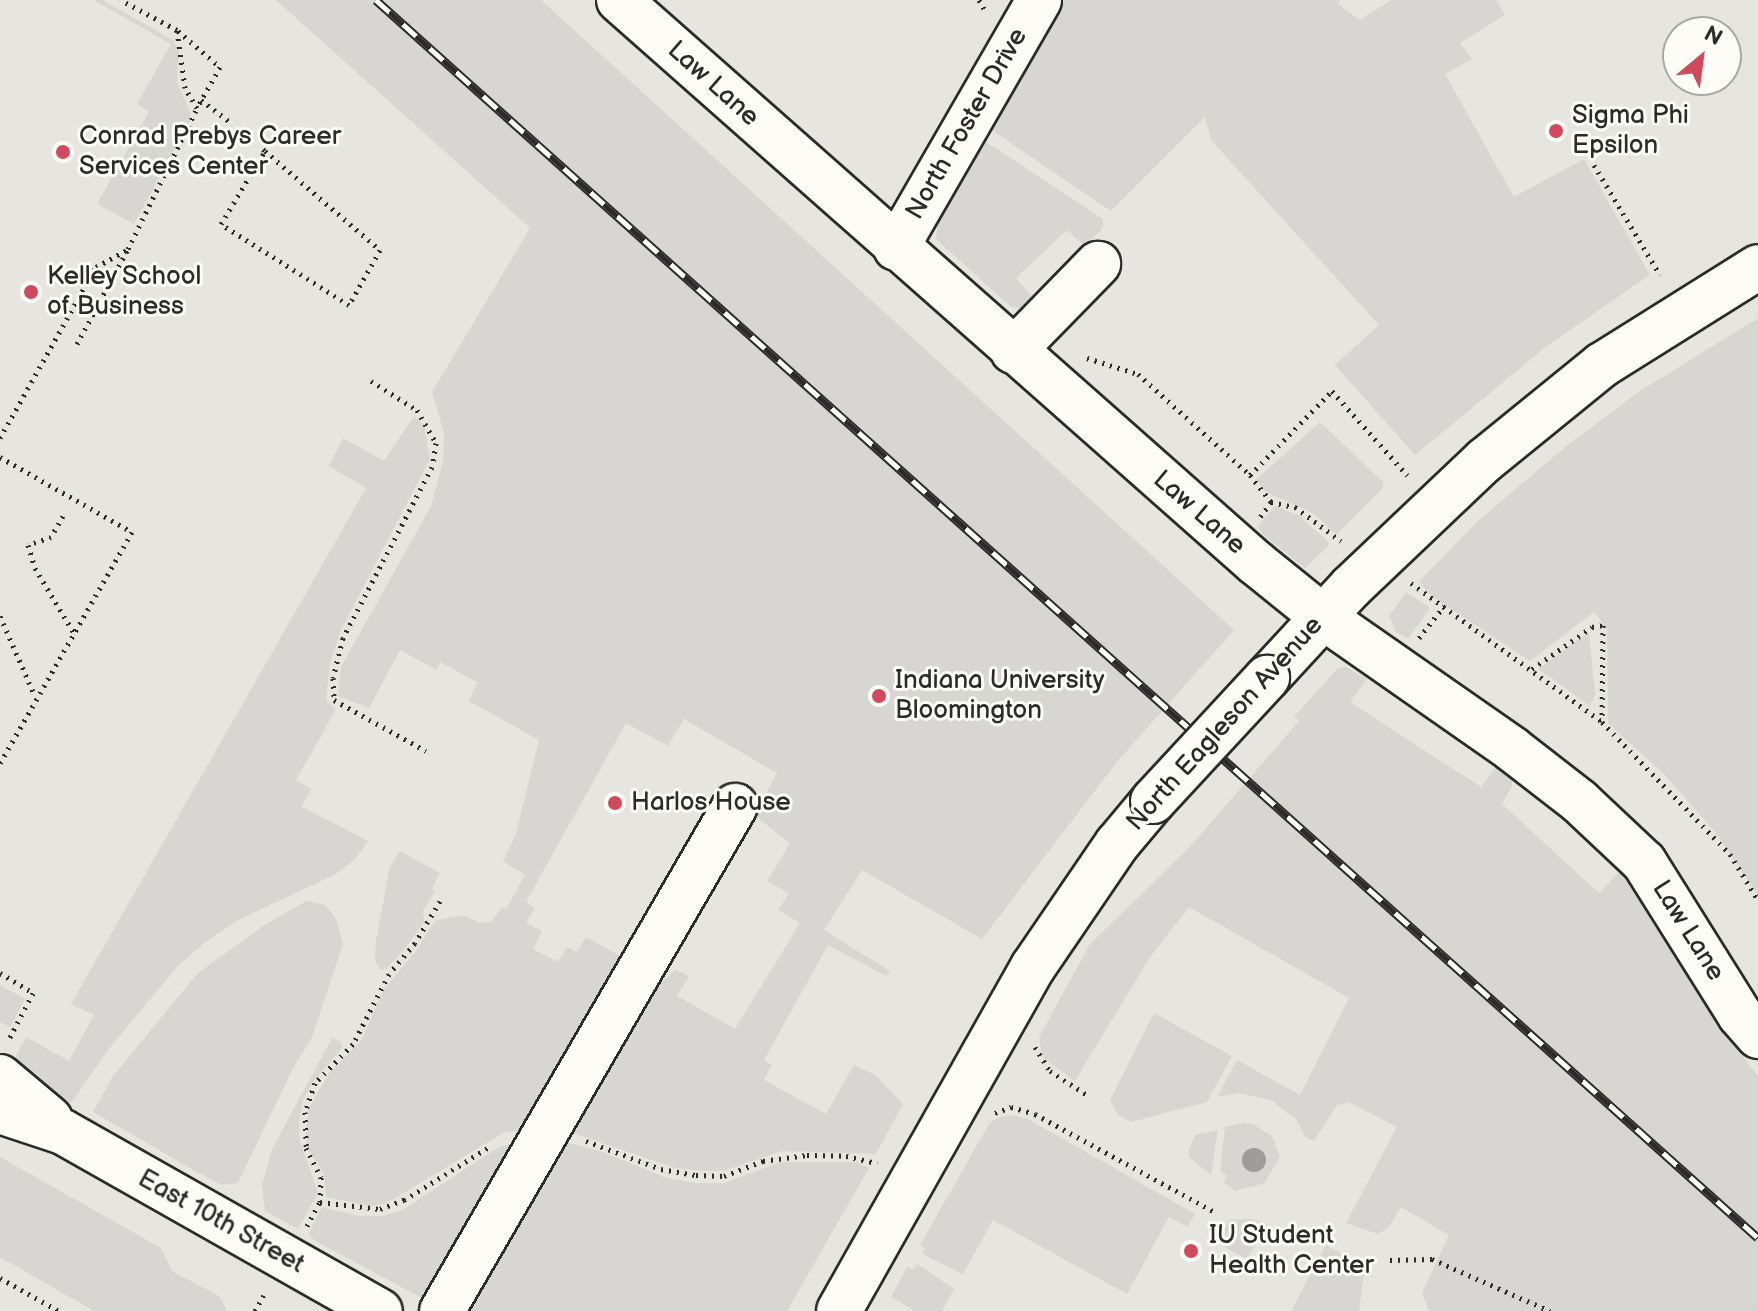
<!DOCTYPE html>
<style>
body{margin:0}
#map{position:relative;width:1758px;height:1311px;overflow:hidden;background:#f5f4ef;font-family:"Balsamiq Sans",sans-serif}
div>[style]{position:absolute}
[style*='--x']{left:calc(var(--x)*1px);top:calc(var(--y)*1px);width:calc(var(--w)*1px);rotate:calc(var(--a)*1deg)}
.built>*{inset:0;background:#e6e5e0}
.green>*{inset:0;background:#d7d6d2}
.path>*{height:5px;margin-top:-2.5px;transform-origin:0;background:repeating-linear-gradient(90deg,#2b2b2b 0 2px,transparent 0 8px)}
.roads{filter:drop-shadow(2px 0 #2b2b2b) drop-shadow(-2px 0 #2b2b2b) drop-shadow(0 2px #2b2b2b) drop-shadow(0 -2px #2b2b2b)}
.minor>*{height:44px;margin:-22px;padding:0 22px;transform-origin:22px;border-radius:22px;background:#fdfcf7}
.rail>*{height:9px;margin-top:-4.5px;transform-origin:0;background:repeating-linear-gradient(90deg,#fdfcf7 0 18px,#2b2b2b 0 36px);box-sizing:border-box;border-block:2px solid #2b2b2b}
.bridges{filter:drop-shadow(2px 0 #2b2b2b) drop-shadow(-2px 0 #2b2b2b) drop-shadow(0 2px #2b2b2b) drop-shadow(0 -2px #2b2b2b)}
.minor-bridge>*{height:44px;margin:-22px;padding:0 22px;transform-origin:22px;border-radius:22px;background:#fdfcf7}
.trees>*{width:24px;height:24px;margin:-12px;border-radius:50%;background:#9e9d9a}
.dots>*{width:22px;height:22px;translate:-50% -50%;box-sizing:border-box;border:4px solid #fdfcf7;border-radius:50%}
span{translate:-50% -50%;white-space:nowrap;text-align:center;line-height:1.15;-webkit-text-stroke:6px #fdfcf7;paint-order:stroke}
.street-label{font-size:26px;color:#2b2b2b}
.poi-label{font-size:26px;color:#2b2b2b}
.left{translate:0 -50%;text-align:left}
.north{position:absolute;left:1662px;top:16px;width:80px;height:80px;box-sizing:border-box;background:#fdfcf7;border:2px solid #a9a8a5;border-radius:50%;rotate:29deg;font-size:22px;font-weight:700;line-height:32px;text-align:center;color:#2b2b2b}
.north::after{content:'';display:block;margin:auto;width:28px;height:36px;background:#d1495b;clip-path:polygon(50% 0,100% 100%,50% 72%,0 100%)}
</style>
<div id="map">
<div class="built">
<div style="clip-path:polygon(evenodd,0 0,1758px 0,1758px 1311px,0 1311px,0 0,1678px 32px,1726px 32px,1726px 80px,1678px 80px,1678px 32px)"></div>
</div>
<div class="green">
<div style="clip-path:polygon(94px 0,102px 0,173px 40px,179px 51px,177px 83px,190px 111px,190px 120px,134px 224px,97px 204px,149px 112px,137px 104px,171px 44px)"></div>
<div style="clip-path:polygon(276px 0,541px 0,1234px 630px,1116px 763px,982px 939px,862px 870px,824px 930px,890px 971px,886px 976px,828px 945px,764px 1060px,772px 1065px,764px 1080px,826px 1114px,854px 1065px,875px 1075px,903px 1104px,876px 1154px,782px 1151px,723px 1171px,706px 1171px,675px 1168px,558px 1128px,648px 993px,676px 970px,689px 976px,677px 996px,735px 1029px,800px 923px,778px 910px,789px 893px,767px 881px,790px 843px,754px 815px,777px 773px,684px 719px,668px 746px,626px 723px,526px 902px,535px 908px,526px 923px,542px 931px,533px 949px,558px 962px,567px 947px,577px 952px,586px 937px,627px 960px,538px 1127px,503px 1133px,387px 1203px,370px 1206px,326px 1197px,324px 1174px,307px 1147px,306px 1130px,309px 1108px,329px 1073px,361px 1041px,384px 989px,416px 951px,431px 926px,437px 920px,463px 915px,480px 923px,492px 921px,502px 907px,506px 909px,525px 875px,503px 861px,516px 834px,539px 740px,469px 701px,477px 682px,440px 662px,437px 670px,400px 650px,369px 708px,338px 696px,341px 667px,431px 506px,443px 462px,444px 432px,432px 392px,530px 228px)"></div>
<div style="clip-path:polygon(1063px 0,1340px 0,1338px 4px,1360px 20px,1392px 0,1496px 0,1505px 15px,1460px 43px,1472px 59px,1445px 74px,1514px 197px,1584px 159px,1650px 275px,1548px 345px,1415px 455px,1335px 365px,1379px 325px,1211px 140px,1205px 117px,1111px 211px,990px 129px)"></div>
<div style="clip-path:polygon(983px 140px,1103px 219px,1103px 228px,1085px 246px,1067px 230px,1016px 278px,1032px 297px,1020px 308px,1011px 307px,936px 239px,938px 220px)"></div>
<div style="clip-path:polygon(1758px 318px,1758px 895px,1715px 832px,1665px 775px,1608px 723px,1607px 629px,1594px 612px,1530px 661px,1430px 595px,1419px 581px,1479px 520px,1564px 448px,1637px 393px)"></div>
<div style="clip-path:polygon(414px 416px,424px 426px,430px 459px,341px 630px,330px 663px,326px 701px,335px 708px,334px 713px,296px 780px,311px 789px,302px 807px,368px 841px,355px 859px,336px 874px,238px 920px,203px 944px,177px 967px,111px 1046px,71px 1103px,13px 1062px,26px 1037px,69px 1061px,94px 1015px,71px 1004px,366px 488px,329px 466px,343px 438px,384px 461px)"></div>
<div style="clip-path:polygon(1320px 422px,1383px 482px,1383px 488px,1336px 535px,1315px 514px,1266px 492px,1256px 480px)"></div>
<div style="clip-path:polygon(1275px 506px,1300px 516px,1330px 544px,1305px 568px,1262px 534px,1258px 526px)"></div>
<div style="clip-path:polygon(1406px 592px,1430px 608px,1408px 639px,1396px 632px,1389px 616px)"></div>
<div style="clip-path:polygon(1589px 632px,1595px 694px,1590px 706px,1538px 669px)"></div>
<div style="clip-path:polygon(1346px 667px,1367px 679px,1350px 702px,1481px 787px,1498px 763px,1512px 772px,1512px 786px,1502px 804px,1599px 893px,1620px 871px,1722px 1032px,1758px 1075px,1758px 1311px,1429px 1311px,1422px 1293px,1449px 1235px,1401px 1207px,1389px 1227px,1378px 1234px,1346px 1223px,1397px 1127px,1348px 1102px,1337px 1105px,1314px 1141px,1305px 1137px,1297px 1120px,1271px 1100px,1238px 1093px,1217px 1097px,1237px 1060px,1300px 1095px,1349px 998px,1189px 907px,1150px 957px,1075px 1081px,1042px 1057px,1039px 1037px,1090px 944px,1188px 849px,1299px 721px,1294px 717px,1337px 669px)"></div>
<div style="clip-path:polygon(400px 851px,440px 873px,432px 889px,435px 891px,423px 911px,424px 922px,404px 950px,387px 968px,380px 970px,375px 961px,376px 941px,390px 867px)"></div>
<div style="clip-path:polygon(306px 901px,325px 905px,336px 919px,343px 944px,312px 1037px,293px 1068px,238px 1183px,222px 1185px,206px 1177px,93px 1112px,113px 1076px,198px 973px,263px 926px)"></div>
<div style="clip-path:polygon(0 985px,25px 999px,10px 1027px,0 1022px)"></div>
<div style="clip-path:polygon(1154px 1013px,1232px 1056px,1207px 1102px,1131px 1122px,1118px 1115px,1110px 1100px)"></div>
<div style="clip-path:polygon(332px 1038px,341px 1042px,342px 1048px,313px 1082px,303px 1100px,299px 1122px,300px 1141px,318px 1193px,298px 1229px,265px 1211px,262px 1185px,272px 1149px)"></div>
<div style="clip-path:polygon(1012px 1115px,1028px 1119px,1195px 1214px,1188px 1227px,1169px 1217px,1127px 1294px,993px 1220px,963px 1274px,922px 1254px,925px 1248px,920px 1245px,989px 1124px,997px 1118px)"></div>
<div style="clip-path:polygon(1243px 1123px,1253px 1124px,1272px 1136px,1280px 1157px,1265px 1183px,1235px 1191px,1224px 1182px,1227px 1176px,1220px 1171px,1225px 1127px)"></div>
<div style="clip-path:polygon(1218px 1130px,1211px 1175px,1189px 1157px,1189px 1150px,1195px 1135px)"></div>
<div style="clip-path:polygon(531px 1138px,431px 1303px,312px 1239px,309px 1234px,321px 1207px,360px 1216px,384px 1216px,404px 1209px,499px 1147px)"></div>
<div style="clip-path:polygon(553px 1139px,600px 1151px,667px 1178px,696px 1183px,724px 1183px,781px 1162px,857px 1162px,869px 1168px,787px 1311px,457px 1311px)"></div>
<div style="clip-path:polygon(0 1157px,161px 1248px,172px 1271px,219px 1296px,227px 1311px,94px 1311px,0 1257px)"></div>
<div style="clip-path:polygon(1252px 1219px,1268px 1224px,1247px 1259px,1217px 1243px,1229px 1220px)"></div>
<div style="clip-path:polygon(1326px 1245px,1365px 1267px,1359px 1311px,1291px 1311px)"></div>
<div style="clip-path:polygon(917px 1264px,954px 1289px,942px 1311px,915px 1311px,891px 1297px,907px 1267px,913px 1270px)"></div>
</div>
<div class="path">
<div style="--x:979;--y:0;--w:14;--a:60"></div>
<div style="--x:178;--y:31;--w:55;--a:40.6"></div>
<div style="--x:220;--y:67;--w:47;--a:119.3"></div>
<div style="--x:201;--y:100;--w:35;--a:37"></div>
<div style="--x:263;--y:149;--w:3;--a:45"></div>
<div style="--x:265;--y:151;--w:152;--a:40.7"></div>
<div style="--x:380;--y:250;--w:63;--a:119.4"></div>
<div style="--x:349;--y:305;--w:151;--a:-147.7"></div>
<div style="--x:221;--y:224;--w:85;--a:-58.9"></div>
<div style="--x:1594;--y:165;--w:128;--a:59"></div>
<div style="--x:77;--y:344;--w:108;--a:-61.8"></div>
<div style="--x:128;--y:249;--w:157;--a:-63.9"></div>
<div style="--x:197;--y:108;--w:23;--a:-121"></div>
<div style="--x:185;--y:88;--w:59;--a:-97.9"></div>
<div style="--x:177;--y:30;--w:64;--a:-151.8"></div>
<div style="--x:1087;--y:358;--w:53;--a:17.4"></div>
<div style="--x:1138;--y:374;--w:151;--a:42"></div>
<div style="--x:1250;--y:475;--w:34;--a:52"></div>
<div style="--x:1271;--y:502;--w:19;--a:126"></div>
<div style="--x:371;--y:381;--w:54;--a:32.2"></div>
<div style="--x:417;--y:410;--w:38;--a:60"></div>
<div style="--x:436;--y:443;--w:24;--a:99"></div>
<div style="--x:432;--y:467;--w:193;--a:117.5"></div>
<div style="--x:343;--y:638;--w:41;--a:104"></div>
<div style="--x:333;--y:678;--w:22;--a:87"></div>
<div style="--x:334;--y:700;--w:105;--a:29"></div>
<div style="--x:0;--y:438;--w:196;--a:-60.7"></div>
<div style="--x:96;--y:267;--w:37;--a:-29"></div>
<div style="--x:0;--y:457;--w:152;--a:29.6"></div>
<div style="--x:132;--y:532;--w:266;--a:119.7"></div>
<div style="--x:1250;--y:475;--w:117;--a:-45.7"></div>
<div style="--x:1332;--y:391;--w:113;--a:48.2"></div>
<div style="--x:1271;--y:502;--w:25;--a:12"></div>
<div style="--x:1295;--y:507;--w:57;--a:36.5"></div>
<div style="--x:63;--y:516;--w:24;--a:120"></div>
<div style="--x:51;--y:537;--w:24;--a:161"></div>
<div style="--x:28;--y:545;--w:24;--a:73"></div>
<div style="--x:35;--y:568;--w:76;--a:59"></div>
<div style="--x:1411;--y:583;--w:236;--a:36"></div>
<div style="--x:1602;--y:722;--w:184;--a:45.9"></div>
<div style="--x:1730;--y:854;--w:54;--a:58.7"></div>
<div style="--x:0;--y:616;--w:87;--a:66.4"></div>
<div style="--x:1419;--y:638;--w:41;--a:-52"></div>
<div style="--x:1532;--y:669;--w:73;--a:-35"></div>
<div style="--x:1592;--y:627;--w:11;--a:-10"></div>
<div style="--x:1603;--y:625;--w:97;--a:90.6"></div>
<div style="--x:440;--y:901;--w:49;--a:120.8"></div>
<div style="--x:415;--y:943;--w:40;--a:130"></div>
<div style="--x:389;--y:974;--w:79;--a:117.2"></div>
<div style="--x:353;--y:1044;--w:54;--a:134.3"></div>
<div style="--x:315;--y:1083;--w:31;--a:109"></div>
<div style="--x:305;--y:1112;--w:36;--a:88"></div>
<div style="--x:306;--y:1148;--w:33;--a:63"></div>
<div style="--x:321;--y:1177;--w:25;--a:92"></div>
<div style="--x:320;--y:1202;--w:60;--a:6.7"></div>
<div style="--x:380;--y:1209;--w:26;--a:-21"></div>
<div style="--x:404;--y:1200;--w:100;--a:-31.9"></div>
<div style="--x:0;--y:973;--w:39;--a:31"></div>
<div style="--x:33;--y:993;--w:54;--a:117.5"></div>
<div style="--x:1035;--y:1047;--w:28;--a:58"></div>
<div style="--x:1050;--y:1071;--w:46;--a:32.7"></div>
<div style="--x:995;--y:1113;--w:17;--a:-21"></div>
<div style="--x:1011;--y:1107;--w:25;--a:16"></div>
<div style="--x:1035;--y:1114;--w:203;--a:28.6"></div>
<div style="--x:586;--y:1141;--w:80;--a:20.5"></div>
<div style="--x:661;--y:1169;--w:36;--a:10"></div>
<div style="--x:696;--y:1175;--w:28;--a:2"></div>
<div style="--x:724;--y:1176;--w:42;--a:-21"></div>
<div style="--x:763;--y:1161;--w:44;--a:-7.8"></div>
<div style="--x:807;--y:1155;--w:39;--a:1"></div>
<div style="--x:846;--y:1156;--w:32;--a:13"></div>
<div style="--x:307;--y:1226;--w:27;--a:-62"></div>
<div style="--x:1390;--y:1260;--w:42;--a:-1.4"></div>
<div style="--x:1432;--y:1259;--w:129;--a:23.8"></div>
<div style="--x:0;--y:1278;--w:68;--a:29.2"></div>
<div style="--x:255;--y:1311;--w:21;--a:-61"></div>
</div>
<div class="roads">
<div class="minor">
<div style="--x:619;--y:0;--w:850;--a:41.47"></div>
<div style="--x:1256;--y:563;--w:86;--a:38.9"></div>
<div style="--x:1323;--y:617;--w:231;--a:34.9"></div>
<div style="--x:1512;--y:749;--w:85;--a:37.8"></div>
<div style="--x:1579;--y:801;--w:89;--a:43.2"></div>
<div style="--x:1644;--y:862;--w:181;--a:57.9"></div>
<div style="--x:1740;--y:1015;--w:28;--a:49"></div>
<div style="--x:896;--y:248;--w:286;--a:-60"></div>
<div style="--x:1013;--y:351;--w:122;--a:-45.7"></div>
<div style="--x:1267;--y:678;--w:124;--a:-47.3"></div>
<div style="--x:1351;--y:587;--w:185;--a:-43.5"></div>
<div style="--x:1485;--y:460;--w:151;--a:-39.1"></div>
<div style="--x:1602;--y:365;--w:184;--a:-32.1"></div>
<div style="--x:0;--y:1077;--w:65;--a:40"></div>
<div style="--x:0;--y:1111;--w:66;--a:18.4"></div>
<div style="--x:63;--y:1132;--w:364;--a:29.5"></div>
<div style="--x:442;--y:1311;--w:584;--a:-59.88"></div>
<div style="--x:839;--y:1311;--w:395;--a:-60.6"></div>
<div style="--x:1033;--y:967;--w:149;--a:-55.7"></div>
<div style="--x:1117;--y:844;--w:56;--a:-50.1"></div>
</div>
</div>
<div class="rail">
<div style="--x:376;--y:0;--w:1855;--a:41.85"></div>
</div>
<div class="bridges">
<div class="minor-bridge">
<div style="--x:1153;--y:801;--w:168;--a:-47.2"></div>
</div>
</div>
<div class="trees">
<div style="left:1254px;top:1160px"></div>
</div>
<div class="dots">
<div style="left:1556px;top:131px;background:#d1495b"></div>
<div style="left:63px;top:152px;background:#d1495b"></div>
<div style="left:31px;top:292px;background:#d1495b"></div>
<div style="left:879px;top:696px;background:#d1495b"></div>
<div style="left:615px;top:803px;background:#d1495b"></div>
<div style="left:1191px;top:1251px;background:#d1495b"></div>
</div>
<div class="street-label">
<span style="left:713px;top:84px;rotate:42deg">Law Lane</span>
<span style="left:967px;top:124px;rotate:-60deg">North Foster Drive</span>
<span style="left:1199px;top:513px;rotate:41deg">Law Lane</span>
<span style="left:1225px;top:724px;rotate:-48deg">North Eagleson Avenue</span>
<span style="left:1688px;top:931px;rotate:58deg">Law Lane</span>
<span style="left:221px;top:1222px;rotate:29deg">East 10th Street</span>
</div>
<div class="poi-label">
<span class="left" style="left:1572px;top:131px">Sigma Phi<br>Epsilon</span>
<span class="left" style="left:79px;top:152px">Conrad Prebys Career<br>Services Center</span>
<span class="left" style="left:47px;top:292px">Kelley School<br>of Business</span>
<span class="left" style="left:895px;top:696px">Indiana University<br>Bloomington</span>
<span class="left" style="left:631px;top:803px">Harlos House</span>
<span class="left" style="left:1209px;top:1251px">IU Student<br>Health Center</span>
</div>
<div class="north">N</div>
</div>
